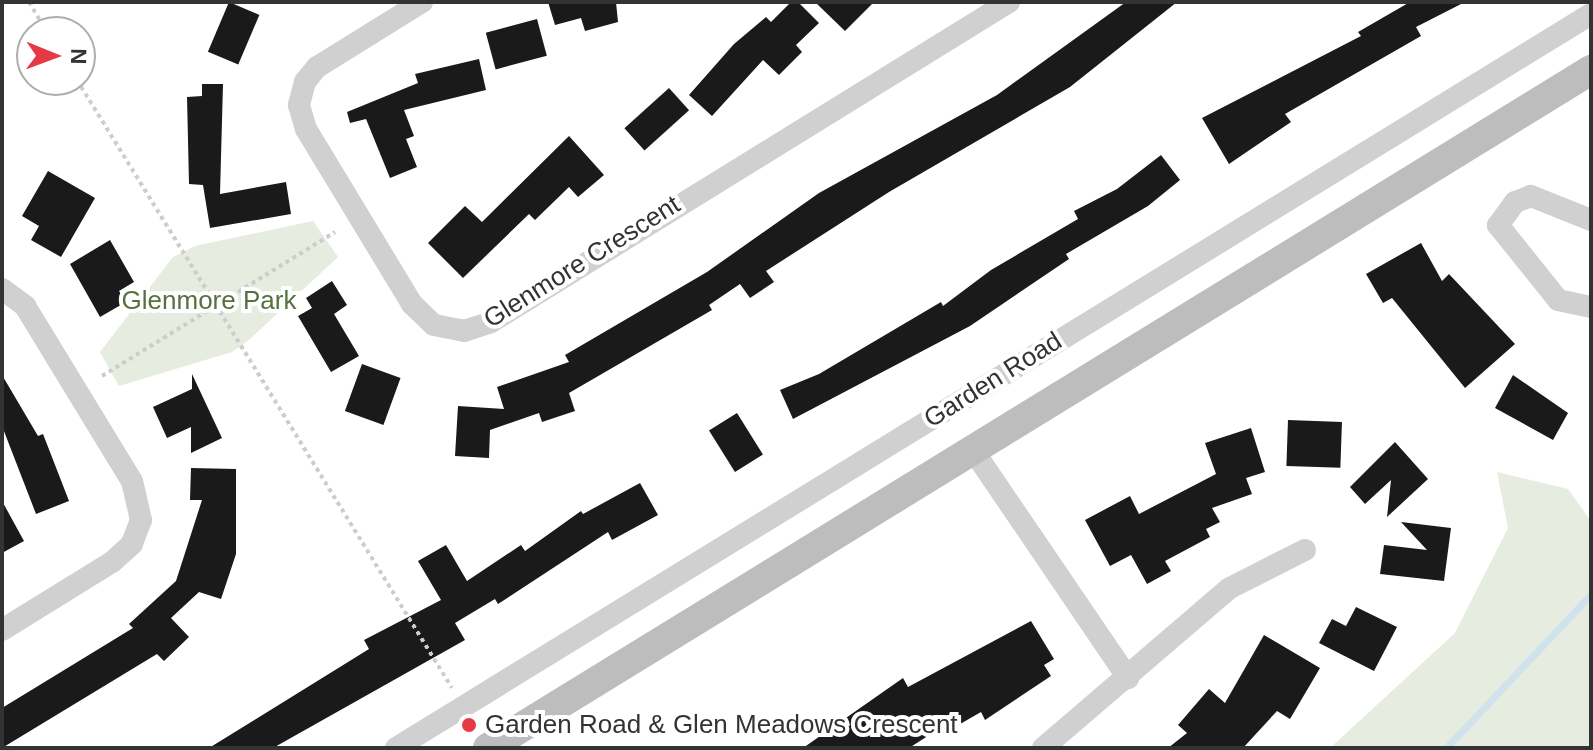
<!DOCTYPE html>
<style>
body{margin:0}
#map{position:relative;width:1593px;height:750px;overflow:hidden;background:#fff;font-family:Helvetica,sans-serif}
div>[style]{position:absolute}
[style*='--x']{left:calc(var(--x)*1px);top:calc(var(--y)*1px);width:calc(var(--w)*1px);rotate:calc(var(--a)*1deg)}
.green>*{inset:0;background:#e6ecdf}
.stream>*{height:7px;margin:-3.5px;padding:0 3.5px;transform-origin:3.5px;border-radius:3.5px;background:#cfe2ee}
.building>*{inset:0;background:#1a1a1a;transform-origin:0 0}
.path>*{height:4px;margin-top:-2px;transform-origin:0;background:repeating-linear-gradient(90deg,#cdcdcd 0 4px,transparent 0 8px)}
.street>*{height:22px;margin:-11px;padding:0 11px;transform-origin:11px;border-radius:11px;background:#d0d0d0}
.secondary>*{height:30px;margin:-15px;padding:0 15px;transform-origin:15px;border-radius:15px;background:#bdbdbd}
.dots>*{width:22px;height:22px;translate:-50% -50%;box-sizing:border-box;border:4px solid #fff;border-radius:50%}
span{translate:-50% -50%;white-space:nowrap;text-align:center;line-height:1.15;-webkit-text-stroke:8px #fff;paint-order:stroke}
.street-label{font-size:26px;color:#333}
.park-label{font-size:26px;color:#56703f}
.poi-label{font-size:26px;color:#333}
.left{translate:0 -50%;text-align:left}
.frame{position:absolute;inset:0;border:4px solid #333;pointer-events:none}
.north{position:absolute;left:16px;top:16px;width:80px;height:80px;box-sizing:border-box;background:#fff;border:2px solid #adadad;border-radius:50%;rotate:91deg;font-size:22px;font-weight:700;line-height:32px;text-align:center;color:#333}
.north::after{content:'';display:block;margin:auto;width:28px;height:36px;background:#e63946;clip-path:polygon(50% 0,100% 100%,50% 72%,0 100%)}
</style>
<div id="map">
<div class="green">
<div style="clip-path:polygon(313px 221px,338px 257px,250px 339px,232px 352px,119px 386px,100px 352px,173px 257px,195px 246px)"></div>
<div style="clip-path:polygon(1497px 472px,1568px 489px,1591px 521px,1591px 748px,1330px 748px,1455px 633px,1508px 528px)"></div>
</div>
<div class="stream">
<div style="--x:1446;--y:748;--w:212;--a:-46.7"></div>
</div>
<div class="building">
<div style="left:229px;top:2px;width:33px;height:54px;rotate:23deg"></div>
<div style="clip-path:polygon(548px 2px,616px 2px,618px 22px,585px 31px,581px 18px,555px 25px)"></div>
<div style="clip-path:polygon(791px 2px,798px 2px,819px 23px,796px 45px,802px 52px,779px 75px,763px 60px,712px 116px,689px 95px,734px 44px,766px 17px,771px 22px)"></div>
<div style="clip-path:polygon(815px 2px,874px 2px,845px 31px)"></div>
<div style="clip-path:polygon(1126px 2px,1177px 2px,1070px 87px,889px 192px,766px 271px,774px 282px,750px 298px,740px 284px,709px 305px,712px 310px,569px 393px,575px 411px,542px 422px,539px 413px,490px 430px,489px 458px,455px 456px,458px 406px,504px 409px,497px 387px,569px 362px,565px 355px,707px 272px,819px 193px,997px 95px)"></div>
<div style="clip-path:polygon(1410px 2px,1465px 2px,1416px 27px,1421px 36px,1285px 114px,1291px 122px,1229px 164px,1202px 118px,1361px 36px,1358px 32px)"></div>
<div style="left:537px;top:19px;width:38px;height:53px;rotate:75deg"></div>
<div style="clip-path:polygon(479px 59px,486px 90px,404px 110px,414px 136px,406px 139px,417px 167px,390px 178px,366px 119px,350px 123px,347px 112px,418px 83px,415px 74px)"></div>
<div style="clip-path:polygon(202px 84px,223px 84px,220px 194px,286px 182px,291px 214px,210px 228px,203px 185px,189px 184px,187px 97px,202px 96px)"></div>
<div style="left:669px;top:88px;width:30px;height:60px;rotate:48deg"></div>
<div style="clip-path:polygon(569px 136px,604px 175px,578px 197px,569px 187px,535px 220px,529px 214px,463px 278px,428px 243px,465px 206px,482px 222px)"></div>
<div style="clip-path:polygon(1161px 155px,1180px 180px,1148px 206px,1066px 254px,1069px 259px,970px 326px,793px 419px,780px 390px,819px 374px,941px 302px,943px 306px,991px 270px,1078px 219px,1074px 211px,1117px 189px)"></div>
<div style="clip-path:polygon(48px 171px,95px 198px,61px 257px,31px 240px,39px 226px,22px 216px)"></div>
<div style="clip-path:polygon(110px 240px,134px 282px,119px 291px,126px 302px,100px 317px,70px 264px)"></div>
<div style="clip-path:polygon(1421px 243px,1442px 281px,1449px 274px,1515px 344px,1465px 388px,1392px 298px,1383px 303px,1366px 274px)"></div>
<div style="clip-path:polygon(332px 281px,347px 305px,334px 314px,359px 356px,331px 372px,298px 316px,312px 308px,306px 298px)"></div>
<div style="left:362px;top:364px;width:41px;height:50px;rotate:20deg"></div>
<div style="clip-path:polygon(192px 374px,222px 438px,191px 453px,191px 427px,167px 438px,153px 407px,192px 389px)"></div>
<div style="clip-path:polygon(2px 375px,38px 436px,43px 434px,69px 501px,36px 514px,2px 426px)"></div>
<div style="clip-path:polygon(1513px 375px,1568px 413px,1553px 440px,1495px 408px)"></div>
<div style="left:737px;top:413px;width:49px;height:33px;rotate:58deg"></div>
<div style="left:1288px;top:420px;width:54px;height:46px;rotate:2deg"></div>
<div style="clip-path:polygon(1251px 428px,1265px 472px,1246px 478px,1252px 494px,1212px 508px,1220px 522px,1206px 529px,1210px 537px,1165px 561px,1171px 571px,1147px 584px,1131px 555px,1110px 566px,1085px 520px,1130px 496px,1139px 514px,1216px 474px,1205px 443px)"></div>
<div style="clip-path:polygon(1395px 442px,1428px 479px,1387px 517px,1391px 480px,1365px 504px,1350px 487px)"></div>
<div style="clip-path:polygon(191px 468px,236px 469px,236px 554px,221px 599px,199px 592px,171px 618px,189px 637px,164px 661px,157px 654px,2px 748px,2px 708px,133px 628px,129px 624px,176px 581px,202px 500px,190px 500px)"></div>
<div style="clip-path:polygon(640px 483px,658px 515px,612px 540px,608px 532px,498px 604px,495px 599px,455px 623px,465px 640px,273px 748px,209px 748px,369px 649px,364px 640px,441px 600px,418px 561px,446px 545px,467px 581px,521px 545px,525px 551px,581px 511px,583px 514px)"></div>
<div style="clip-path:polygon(2px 501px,24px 541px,2px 553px)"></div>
<div style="clip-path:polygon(1401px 522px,1451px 528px,1444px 581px,1380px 574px,1384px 545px,1427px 550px)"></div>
<div style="clip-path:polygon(1356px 607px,1397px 627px,1374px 671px,1319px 643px,1332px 619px,1346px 626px)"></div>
<div style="clip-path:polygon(1031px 621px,1054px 659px,1044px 665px,1051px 676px,985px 720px,981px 712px,948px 731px,945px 725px,909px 748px,803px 748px,903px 678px,908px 687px)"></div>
<div style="clip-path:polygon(1264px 635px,1320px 668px,1290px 719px,1277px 711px,1243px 748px,1168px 748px,1187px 733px,1178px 725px,1209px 689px,1225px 703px)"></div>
</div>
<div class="path">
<div style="--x:29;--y:2;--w:35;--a:59"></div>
<div style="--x:77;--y:80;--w:714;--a:58.33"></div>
<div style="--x:102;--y:376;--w:274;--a:-31.7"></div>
</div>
<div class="street">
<div style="--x:422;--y:2;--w:123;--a:148.2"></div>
<div style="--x:317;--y:67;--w:19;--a:129"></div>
<div style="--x:305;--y:82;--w:24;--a:105"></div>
<div style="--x:299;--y:105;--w:25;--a:74"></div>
<div style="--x:306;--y:129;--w:205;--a:58.8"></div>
<div style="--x:412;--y:304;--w:30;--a:44"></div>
<div style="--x:434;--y:325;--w:31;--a:11"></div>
<div style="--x:464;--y:331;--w:28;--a:-18"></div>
<div style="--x:491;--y:322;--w:609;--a:-31.71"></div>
<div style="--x:1591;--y:220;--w:65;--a:-158.2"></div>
<div style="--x:1531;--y:196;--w:17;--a:159"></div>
<div style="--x:1515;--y:202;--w:29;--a:126"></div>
<div style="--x:1498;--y:225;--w:96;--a:51.3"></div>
<div style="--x:1558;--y:300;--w:34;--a:12"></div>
<div style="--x:2;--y:289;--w:29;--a:36"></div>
<div style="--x:25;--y:306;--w:205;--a:58.6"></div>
<div style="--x:132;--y:481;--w:40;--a:77"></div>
<div style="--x:141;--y:520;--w:26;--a:111"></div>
<div style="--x:132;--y:544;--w:27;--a:138"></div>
<div style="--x:112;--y:562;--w:129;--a:148.3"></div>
<div style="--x:973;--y:450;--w:276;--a:55.8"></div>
<div style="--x:396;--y:748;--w:1402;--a:-31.56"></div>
<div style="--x:1043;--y:748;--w:246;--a:-40.6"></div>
<div style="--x:1230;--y:588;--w:84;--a:-26.9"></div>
</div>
<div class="secondary">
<div style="--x:488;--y:748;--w:1295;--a:-31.58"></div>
</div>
<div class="dots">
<div style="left:469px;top:725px;background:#e63946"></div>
</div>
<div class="street-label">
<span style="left:582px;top:262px;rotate:-32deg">Glenmore Crescent</span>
<span style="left:993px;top:380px;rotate:-32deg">Garden Road</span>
</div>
<div class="park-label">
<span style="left:209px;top:301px">Glenmore Park</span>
</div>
<div class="poi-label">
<span class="left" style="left:485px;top:725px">Garden Road &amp; Glen Meadows Crescent</span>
</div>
<div class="frame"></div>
<div class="north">N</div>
</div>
